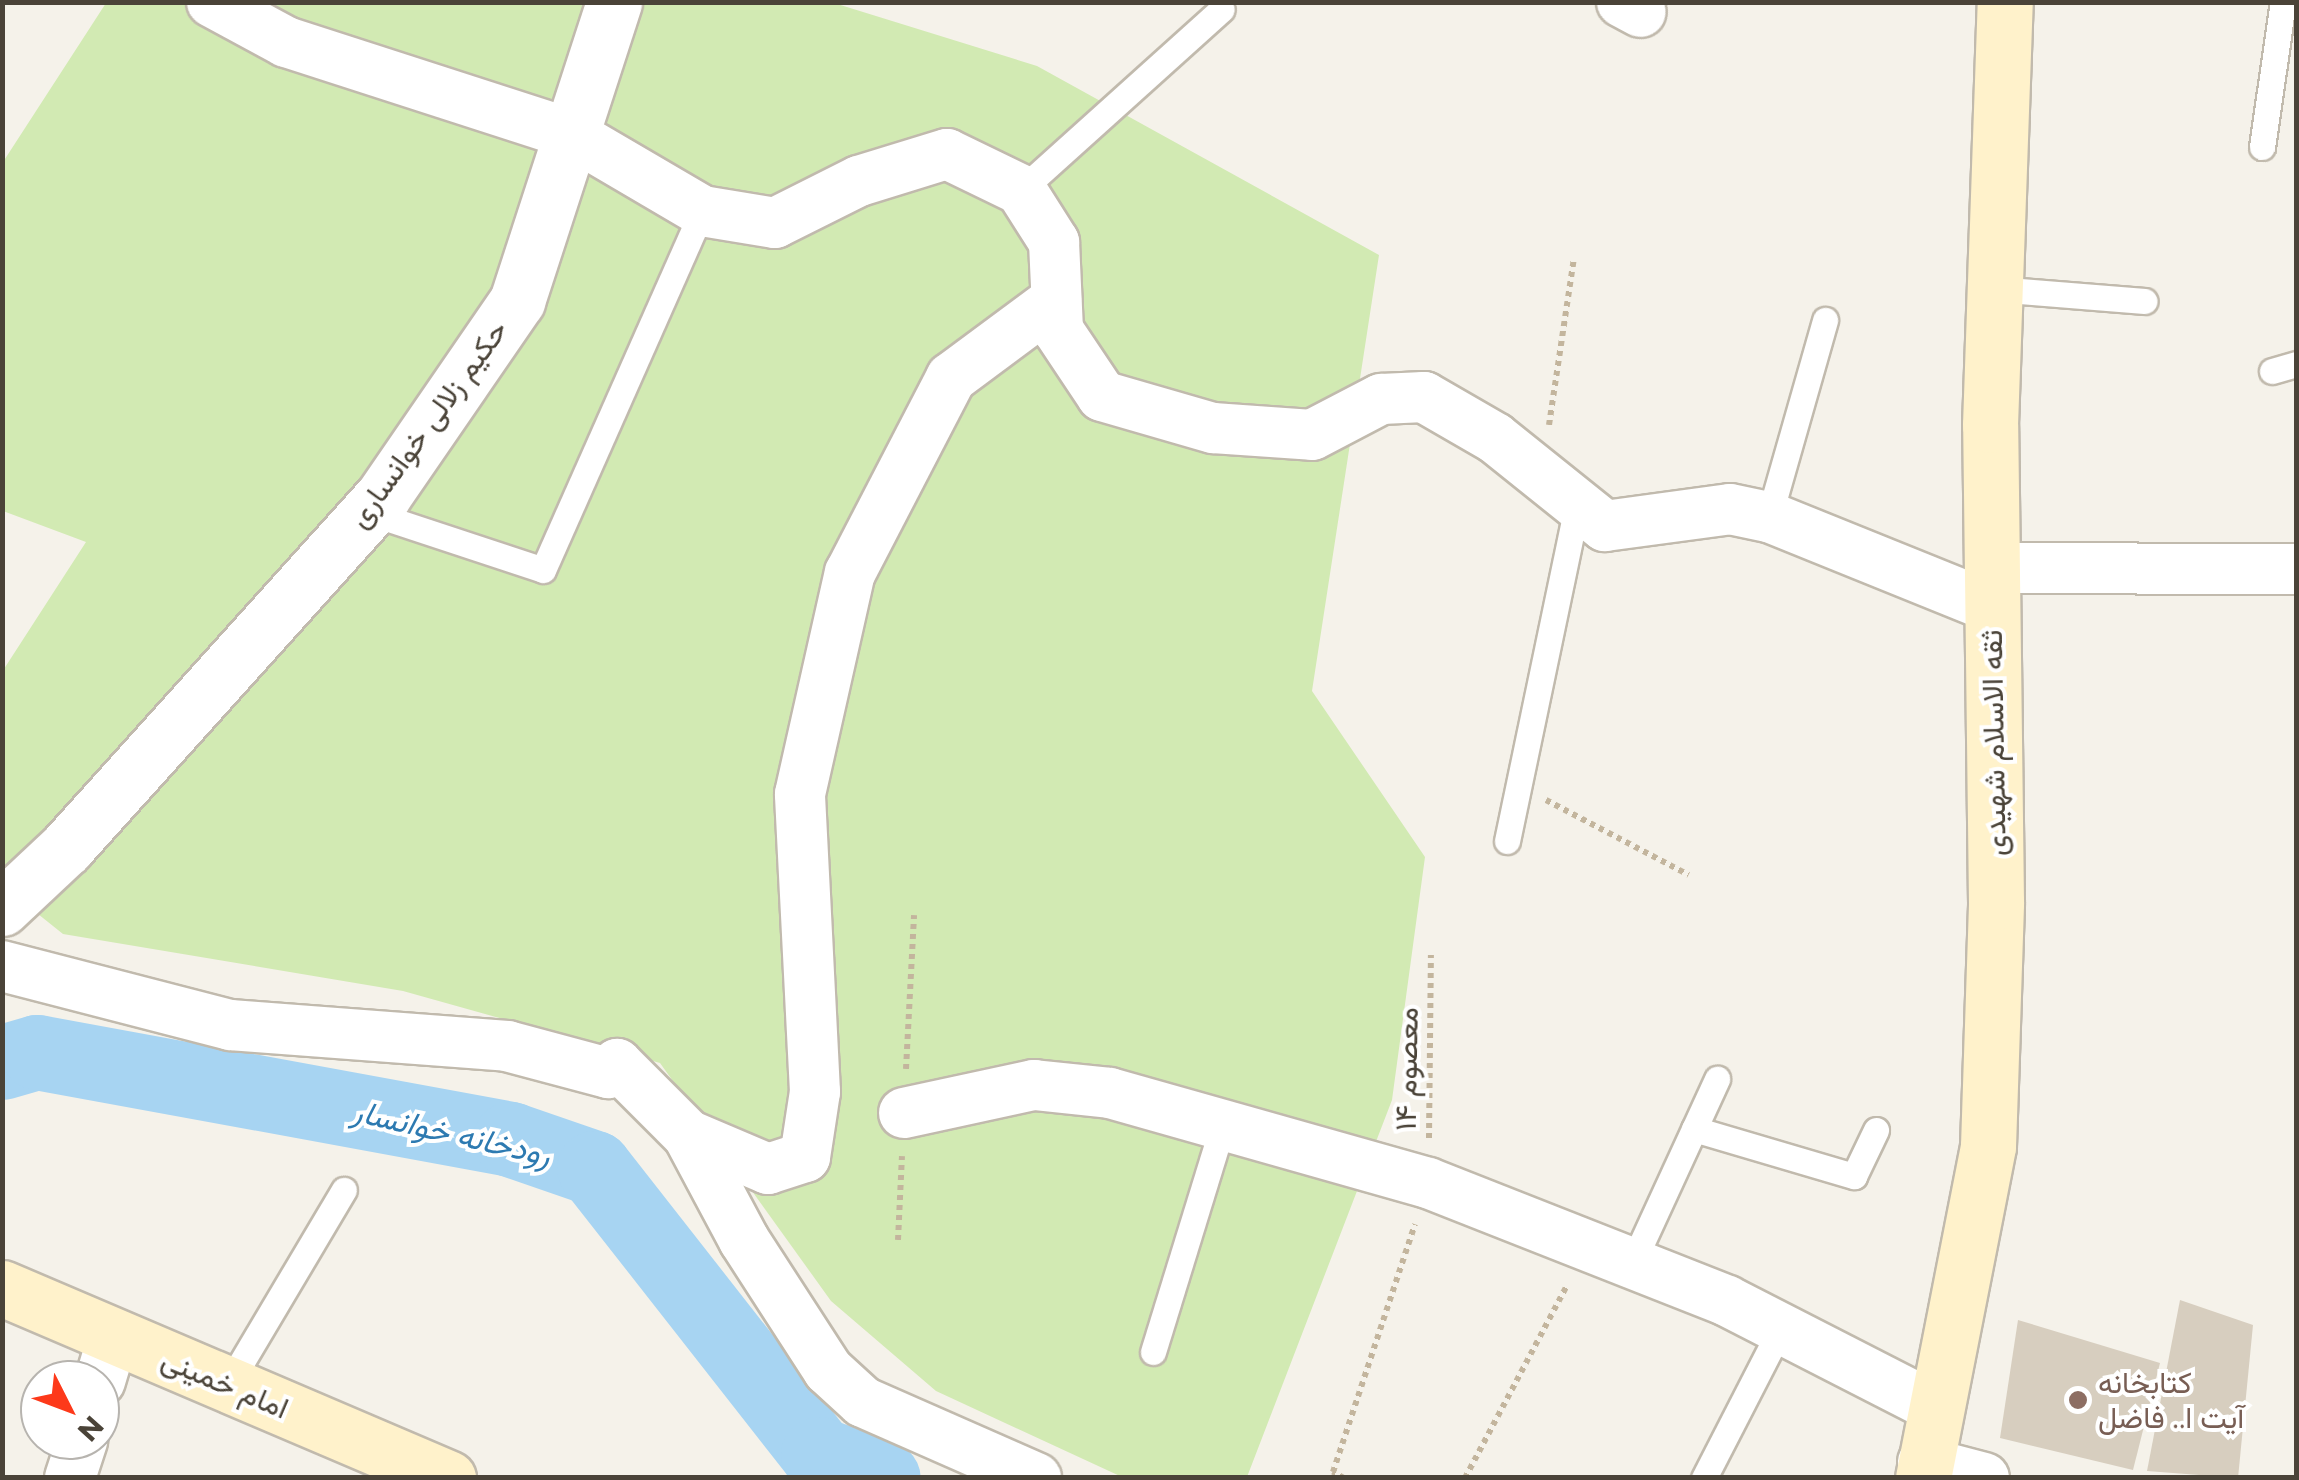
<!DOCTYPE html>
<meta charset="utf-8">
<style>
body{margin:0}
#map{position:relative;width:2299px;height:1480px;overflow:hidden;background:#f5f2ea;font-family:Montserrat,Vazirmatn,sans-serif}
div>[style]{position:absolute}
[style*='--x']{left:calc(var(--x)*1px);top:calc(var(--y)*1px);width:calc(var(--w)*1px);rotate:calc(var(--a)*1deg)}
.green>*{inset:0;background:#d2eab3}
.stream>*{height:12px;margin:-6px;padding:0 6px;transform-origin:6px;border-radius:6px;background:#a7d4f2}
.river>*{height:75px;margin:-37.5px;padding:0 37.5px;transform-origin:37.5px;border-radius:37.5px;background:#a7d4f2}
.building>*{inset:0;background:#d7cebf}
.path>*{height:6px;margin-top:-3px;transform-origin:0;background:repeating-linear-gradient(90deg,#c3b59d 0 5px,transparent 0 10px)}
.roads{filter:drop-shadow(2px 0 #c1baad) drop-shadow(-2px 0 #c1baad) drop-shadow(0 2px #c1baad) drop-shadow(0 -2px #c1baad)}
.service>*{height:25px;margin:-12.5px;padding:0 12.5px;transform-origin:12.5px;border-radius:12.5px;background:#fff}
.minor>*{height:50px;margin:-25px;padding:0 25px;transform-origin:25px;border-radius:25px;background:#fff}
.tertiary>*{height:55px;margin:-27.5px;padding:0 27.5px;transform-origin:27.5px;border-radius:27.5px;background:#fff}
.secondary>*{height:55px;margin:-27.5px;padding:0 27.5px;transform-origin:27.5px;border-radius:27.5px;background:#fff2cb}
.dots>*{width:28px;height:28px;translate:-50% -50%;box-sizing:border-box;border:5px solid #fff;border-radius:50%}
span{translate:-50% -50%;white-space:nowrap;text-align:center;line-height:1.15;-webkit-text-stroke:8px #fff;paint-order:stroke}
.street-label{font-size:30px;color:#4a4338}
.education-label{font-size:30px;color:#785e54}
.left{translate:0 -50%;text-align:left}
.water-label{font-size:32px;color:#2d7ab1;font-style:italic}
.frame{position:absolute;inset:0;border:5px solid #4a4338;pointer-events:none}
.north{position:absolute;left:20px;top:1360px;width:100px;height:100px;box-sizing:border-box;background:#fff;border:2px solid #b7b4af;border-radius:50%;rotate:132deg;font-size:28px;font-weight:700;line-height:40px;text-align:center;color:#4a4338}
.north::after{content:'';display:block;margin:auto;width:35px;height:45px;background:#fd391a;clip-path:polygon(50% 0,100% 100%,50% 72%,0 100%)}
</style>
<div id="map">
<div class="green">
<div style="clip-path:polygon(106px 3px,834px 3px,1037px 66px,1379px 255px,1312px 691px,1425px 857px,1392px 1100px,1247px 1477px,1122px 1477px,936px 1391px,831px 1301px,660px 1063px,403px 991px,63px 934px,3px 886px,2px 672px,86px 542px,3px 511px,3px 162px)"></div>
</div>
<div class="stream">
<div style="--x:2;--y:1036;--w:38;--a:25"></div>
</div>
<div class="river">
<div style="--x:2;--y:1062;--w:36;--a:-16"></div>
<div style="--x:37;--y:1052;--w:481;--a:10.4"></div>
<div style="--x:510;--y:1139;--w:89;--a:19"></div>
<div style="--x:594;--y:1168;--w:363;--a:51.9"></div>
<div style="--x:818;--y:1454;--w:69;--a:20.3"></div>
</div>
<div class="building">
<div style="clip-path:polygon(2180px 1300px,2253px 1325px,2238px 1478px,2147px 1471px)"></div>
<div style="clip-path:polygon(2018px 1320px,2160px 1363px,2133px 1470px,2000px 1438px)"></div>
</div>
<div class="path">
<div style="--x:1549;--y:425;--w:169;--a:-81.5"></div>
<div style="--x:1546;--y:800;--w:161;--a:27.7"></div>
<div style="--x:906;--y:1069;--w:154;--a:-87"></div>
<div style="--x:1429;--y:1138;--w:183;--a:-89.4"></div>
<div style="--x:898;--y:1240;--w:84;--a:-87.3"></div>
<div style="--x:1344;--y:1478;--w:13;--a:-151"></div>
<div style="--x:1333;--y:1472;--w:261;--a:-71.7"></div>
<div style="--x:1465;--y:1478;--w:216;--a:-62.1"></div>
</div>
<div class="roads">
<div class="service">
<div style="--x:2262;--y:147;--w:147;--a:-81.8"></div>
<div style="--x:1021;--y:190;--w:270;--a:-42"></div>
<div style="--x:1995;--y:289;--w:150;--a:4.6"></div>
<div style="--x:2272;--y:371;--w:25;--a:-16"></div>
<div style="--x:368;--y:512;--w:184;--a:18.3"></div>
<div style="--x:543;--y:570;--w:393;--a:-66.1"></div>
<div style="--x:1769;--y:517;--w:205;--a:-74.1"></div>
<div style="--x:1507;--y:841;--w:342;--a:-78.2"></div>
<div style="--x:1694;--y:1129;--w:167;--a:16.4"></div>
<div style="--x:1854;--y:1176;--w:51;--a:-64.4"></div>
<div style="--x:1632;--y:1264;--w:204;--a:-65.3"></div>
<div style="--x:1153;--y:1352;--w:238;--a:-72.9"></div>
<div style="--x:228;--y:1385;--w:227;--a:-59.3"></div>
<div style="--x:1704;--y:1478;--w:169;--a:-62.8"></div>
</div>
<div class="minor">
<div style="--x:212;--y:2;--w:84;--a:28.4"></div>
<div style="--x:286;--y:42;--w:299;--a:17.9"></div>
<div style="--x:571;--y:134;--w:152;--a:30.4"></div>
<div style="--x:702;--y:211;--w:74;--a:9.3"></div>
<div style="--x:775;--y:223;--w:94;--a:-26.6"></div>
<div style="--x:859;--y:181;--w:92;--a:-17.1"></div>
<div style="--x:947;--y:154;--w:82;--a:25.9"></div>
<div style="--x:1021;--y:190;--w:62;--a:57.6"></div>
<div style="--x:1054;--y:242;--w:88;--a:87.4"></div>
<div style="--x:1058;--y:330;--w:79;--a:56.3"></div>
<div style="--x:1102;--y:396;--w:116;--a:16.1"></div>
<div style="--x:1213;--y:428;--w:99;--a:4"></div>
<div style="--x:1312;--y:435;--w:78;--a:-27.6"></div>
<div style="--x:1381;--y:399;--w:43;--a:-2.7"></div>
<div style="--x:1424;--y:397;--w:82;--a:30"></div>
<div style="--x:1495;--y:438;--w:141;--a:38.7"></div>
<div style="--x:1605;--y:526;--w:126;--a:-7.7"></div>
<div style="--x:1730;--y:509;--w:40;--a:12"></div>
<div style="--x:1769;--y:517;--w:240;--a:22"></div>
<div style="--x:1622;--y:2;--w:21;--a:28"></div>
<div style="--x:1992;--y:568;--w:304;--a:0.2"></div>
<div style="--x:2;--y:966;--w:236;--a:14.5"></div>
<div style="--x:230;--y:1025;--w:278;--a:4.3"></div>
<div style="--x:507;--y:1046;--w:105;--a:15"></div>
<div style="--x:608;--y:1073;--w:13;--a:-45"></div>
<div style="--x:617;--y:1064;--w:100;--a:45"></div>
<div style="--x:688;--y:1135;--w:119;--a:61.9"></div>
<div style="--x:744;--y:1240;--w:155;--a:57.1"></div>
<div style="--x:828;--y:1370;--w:47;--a:42.4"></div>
<div style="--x:863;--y:1402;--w:189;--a:23.7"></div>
<div style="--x:904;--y:1113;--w:133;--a:-12.2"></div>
<div style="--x:1034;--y:1085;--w:76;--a:6"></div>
<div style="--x:1110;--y:1093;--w:330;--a:15.8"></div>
<div style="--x:1428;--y:1183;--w:321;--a:21.5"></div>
<div style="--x:1727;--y:1301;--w:233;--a:27.1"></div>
<div style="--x:688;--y:1135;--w:87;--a:23"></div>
<div style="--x:768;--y:1169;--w:39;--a:-18"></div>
<div style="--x:805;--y:1157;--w:66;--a:-81.3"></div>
<div style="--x:815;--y:1092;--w:298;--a:-92.9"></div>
<div style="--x:800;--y:794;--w:227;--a:-77.3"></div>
<div style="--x:850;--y:573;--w:220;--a:-62.6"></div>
<div style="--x:951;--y:378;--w:131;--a:-36.6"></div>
<div style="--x:100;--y:1381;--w:46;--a:-73.5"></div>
<div style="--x:1923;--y:1462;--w:63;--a:14.7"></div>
<div style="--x:70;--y:1478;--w:40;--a:-72"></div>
</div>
<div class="tertiary">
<div style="--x:2;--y:908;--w:88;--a:-43.2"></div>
<div style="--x:66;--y:848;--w:474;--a:-48"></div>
<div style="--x:383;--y:496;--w:237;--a:-55.5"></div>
<div style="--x:517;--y:301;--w:314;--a:-72"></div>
</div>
<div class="secondary">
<div style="--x:2;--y:1288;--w:485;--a:23.1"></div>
<div style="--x:1923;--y:1478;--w:338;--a:-78.9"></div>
<div style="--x:1988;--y:1146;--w:244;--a:-88.1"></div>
<div style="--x:1996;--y:902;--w:477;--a:-90.7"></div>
<div style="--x:1990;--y:425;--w:423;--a:-88"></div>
</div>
</div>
<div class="dots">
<div style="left:2078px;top:1400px;background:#8d6e63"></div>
</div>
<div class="street-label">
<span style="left:428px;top:424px;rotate:-54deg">حکیم زلالی خوانساری</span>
<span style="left:1994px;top:743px;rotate:-91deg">ثقه الاسلام شهیدی</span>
<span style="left:1407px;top:1069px;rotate:-89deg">۱۴ معصوم</span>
<span style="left:225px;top:1384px;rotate:23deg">امام خمینی</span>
</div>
<div class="education-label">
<span class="left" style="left:2098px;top:1400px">کتابخانه<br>آیت ا.. فاضل</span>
</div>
<div class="water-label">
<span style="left:452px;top:1133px;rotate:13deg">رودخانه خوانسار</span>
</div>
<div class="frame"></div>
<div class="north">N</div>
</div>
